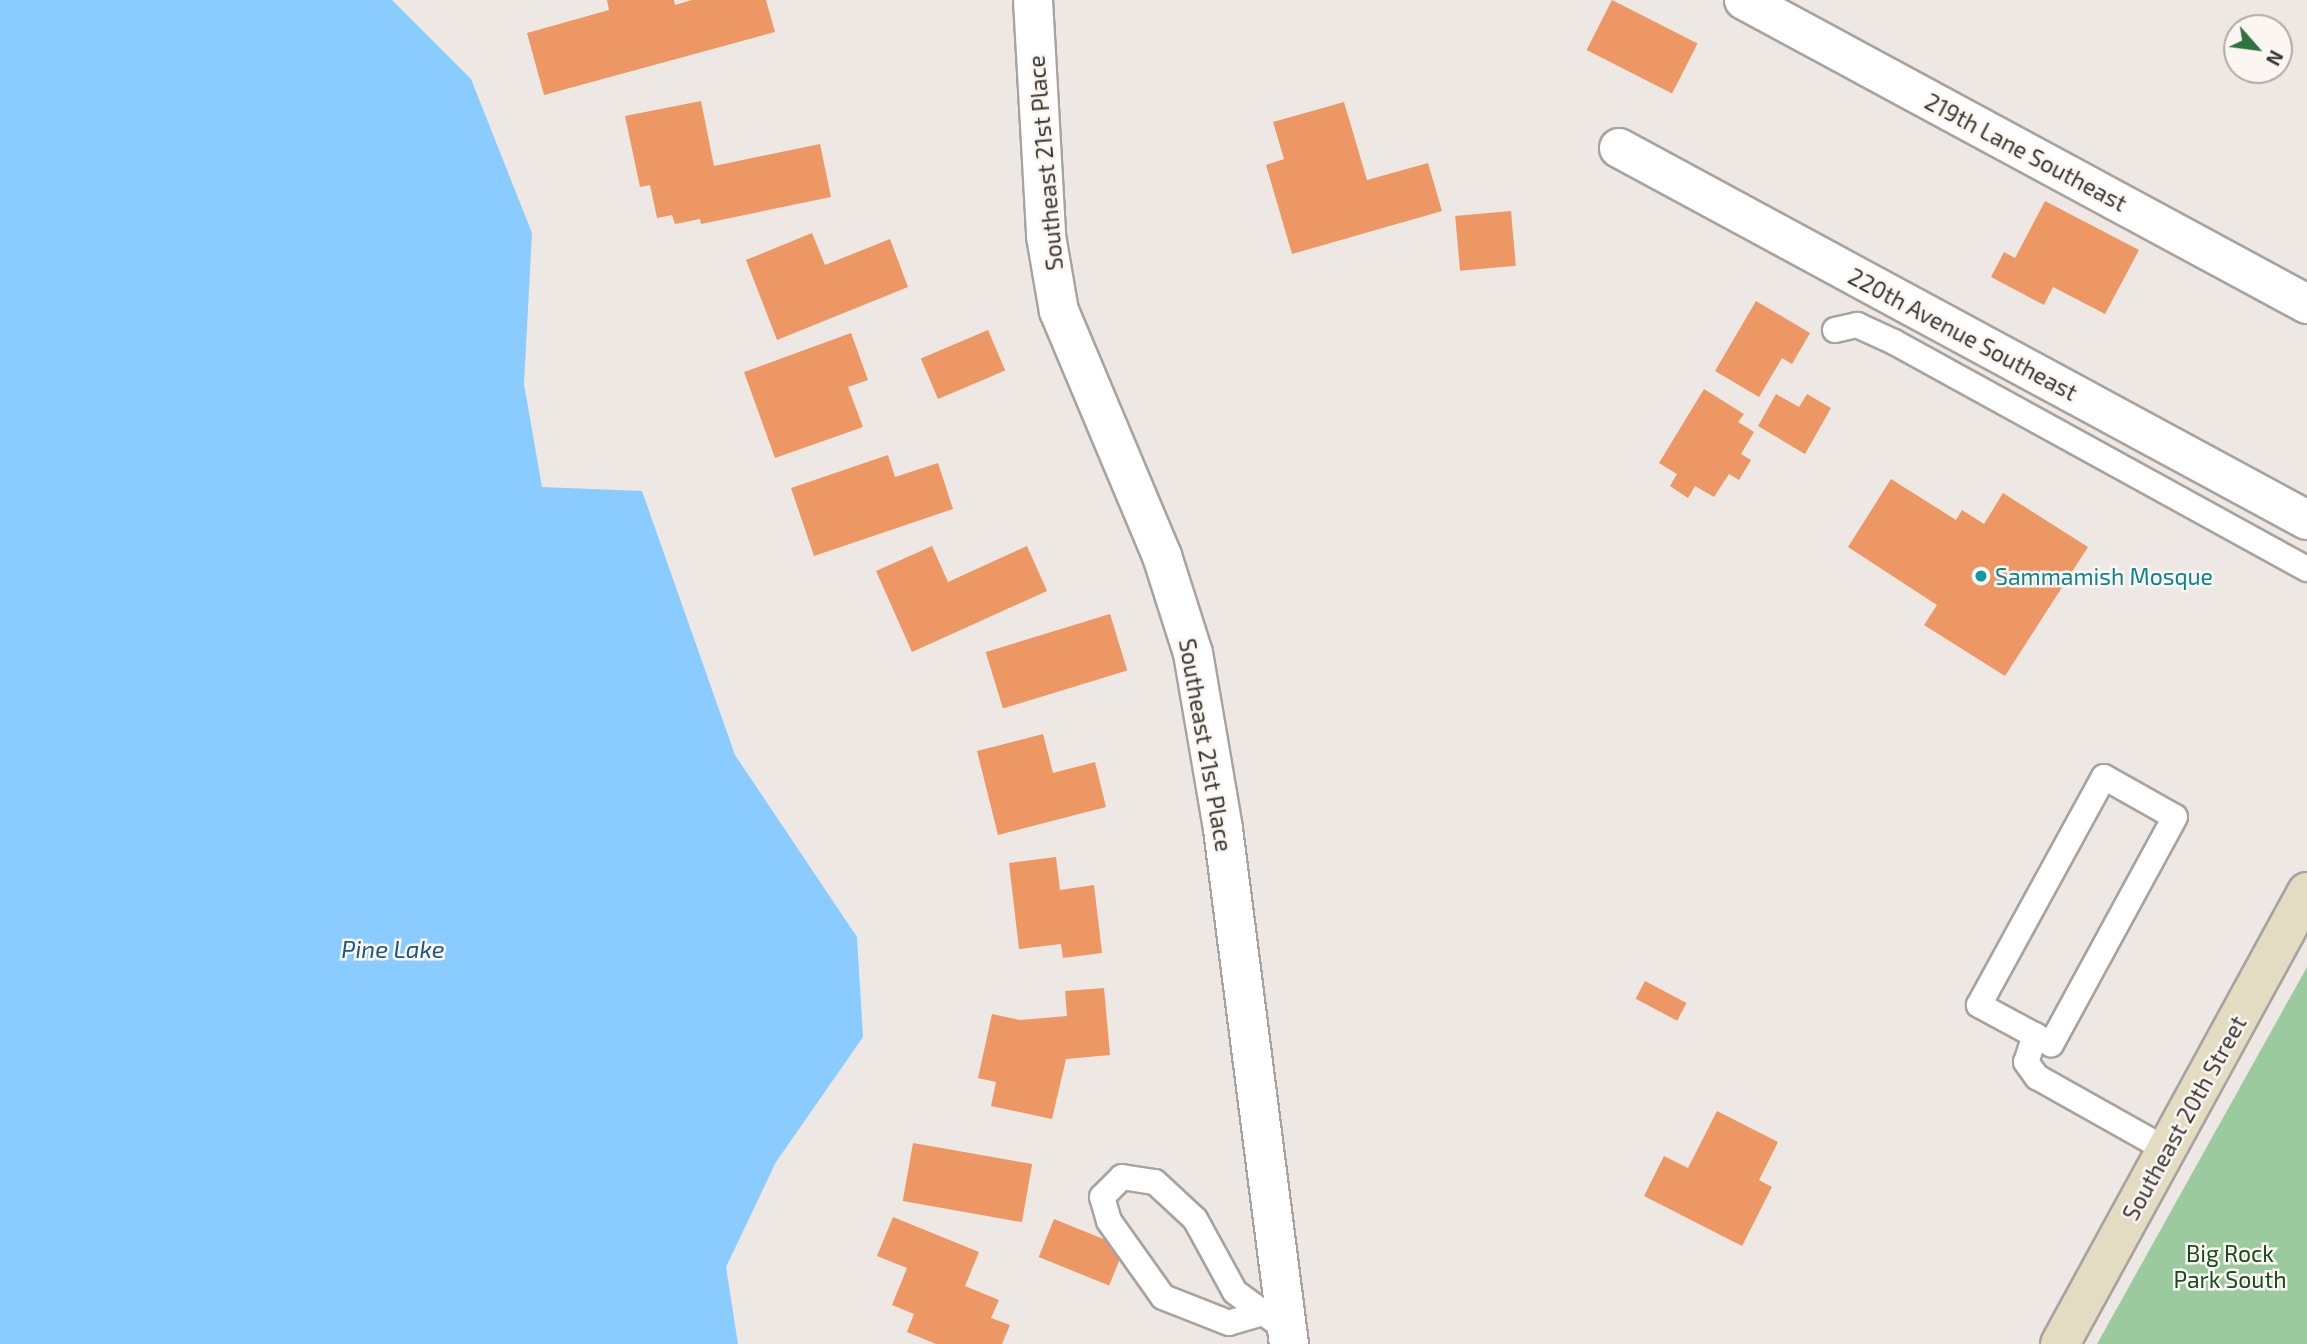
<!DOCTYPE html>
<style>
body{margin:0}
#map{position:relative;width:2307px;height:1344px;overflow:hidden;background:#eee8e4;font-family:"Exo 2",sans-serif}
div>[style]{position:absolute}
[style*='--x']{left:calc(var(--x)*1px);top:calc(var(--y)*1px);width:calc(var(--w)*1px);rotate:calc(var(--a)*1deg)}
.green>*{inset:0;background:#9aca9d}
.water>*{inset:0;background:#8accff}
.building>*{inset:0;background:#ed9764;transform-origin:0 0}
.roads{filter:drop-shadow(2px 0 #a8a39f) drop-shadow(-2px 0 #a8a39f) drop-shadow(0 2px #a8a39f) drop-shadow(0 -2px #a8a39f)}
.lane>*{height:24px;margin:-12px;padding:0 12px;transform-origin:12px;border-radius:12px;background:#fff}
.street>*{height:38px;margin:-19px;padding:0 19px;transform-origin:19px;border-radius:19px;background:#fff}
.secondary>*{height:38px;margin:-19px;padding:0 19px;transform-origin:19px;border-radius:19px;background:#e3dbc2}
.dots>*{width:19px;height:19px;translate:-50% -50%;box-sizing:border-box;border:4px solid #fbf6f1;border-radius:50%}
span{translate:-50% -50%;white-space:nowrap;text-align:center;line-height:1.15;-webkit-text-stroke:5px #fbf6f1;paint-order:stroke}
.street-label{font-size:23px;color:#393735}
.culture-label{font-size:23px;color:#0d838f}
.left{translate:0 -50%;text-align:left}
.park-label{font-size:23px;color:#174c20}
.water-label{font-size:24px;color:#1b5982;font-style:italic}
.north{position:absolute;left:2223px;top:14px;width:70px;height:70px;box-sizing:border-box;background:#fbf6f1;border:2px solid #adaaa6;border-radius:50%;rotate:118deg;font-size:19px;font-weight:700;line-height:28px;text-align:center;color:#393735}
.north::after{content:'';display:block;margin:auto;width:24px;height:32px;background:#2f733e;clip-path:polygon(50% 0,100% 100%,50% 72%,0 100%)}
</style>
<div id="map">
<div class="green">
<div style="clip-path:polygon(2307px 967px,2307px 1344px,2097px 1344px)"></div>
</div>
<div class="water">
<div style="clip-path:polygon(0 0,392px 0,471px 79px,532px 233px,524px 384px,542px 487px,642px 491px,735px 755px,857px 937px,863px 1037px,776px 1162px,726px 1267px,738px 1344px,0 1344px)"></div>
</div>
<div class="building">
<div style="clip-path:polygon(607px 0,674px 0,675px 5px,692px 0,766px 0,775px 32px,544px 95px,527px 33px,609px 10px)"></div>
<div style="left:1612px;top:0;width:96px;height:56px;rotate:27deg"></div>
<div style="clip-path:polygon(701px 101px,714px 166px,820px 144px,831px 197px,701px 224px,700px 219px,675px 224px,672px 215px,657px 218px,650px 185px,640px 187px,625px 116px)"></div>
<div style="clip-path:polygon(1344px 102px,1367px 180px,1428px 163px,1442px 211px,1292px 254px,1266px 165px,1284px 159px,1273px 122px)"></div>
<div style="clip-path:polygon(2045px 201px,2139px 250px,2105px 314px,2053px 287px,2044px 305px,1991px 277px,2004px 252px,2015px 258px)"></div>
<div style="left:1511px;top:211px;width:55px;height:56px;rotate:85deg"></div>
<div style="clip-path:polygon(812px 233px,825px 265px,890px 239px,908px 287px,777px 340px,746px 260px)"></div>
<div style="clip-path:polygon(1756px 301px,1810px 333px,1792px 364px,1782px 358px,1759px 397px,1715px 371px)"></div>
<div style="left:988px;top:330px;width:44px;height:73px;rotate:67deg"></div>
<div style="clip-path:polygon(851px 333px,868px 380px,848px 387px,863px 427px,775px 458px,744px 372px)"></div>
<div style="clip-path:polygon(1704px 389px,1744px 414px,1738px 422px,1754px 432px,1741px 454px,1751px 460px,1739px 480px,1729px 474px,1714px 497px,1695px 486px,1688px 498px,1670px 486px,1677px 474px,1659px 463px)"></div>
<div style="clip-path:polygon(1776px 394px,1799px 407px,1807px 394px,1831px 408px,1805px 454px,1758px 426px)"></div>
<div style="clip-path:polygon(888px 455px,895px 477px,938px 463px,953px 509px,814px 556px,791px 488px)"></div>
<div style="clip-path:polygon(1891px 479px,1956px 520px,1962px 510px,1984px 524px,2003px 493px,2088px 547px,2005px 676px,1924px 625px,1937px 605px,1848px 547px)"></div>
<div style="clip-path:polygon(932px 546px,948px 582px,1027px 546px,1047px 591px,912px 652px,876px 571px)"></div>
<div style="left:1110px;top:614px;width:59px;height:130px;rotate:73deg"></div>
<div style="clip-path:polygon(1043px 734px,1053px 773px,1095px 762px,1106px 807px,998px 835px,977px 751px)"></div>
<div style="clip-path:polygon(1056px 857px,1060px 890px,1094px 885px,1102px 953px,1063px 958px,1061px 944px,1019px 949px,1009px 863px)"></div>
<div style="left:1645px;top:981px;width:47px;height:20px;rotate:28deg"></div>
<div style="clip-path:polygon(1104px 988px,1110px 1055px,1066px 1059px,1052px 1119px,991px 1106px,996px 1082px,978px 1078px,992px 1014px,1020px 1020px,1067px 1016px,1065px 991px)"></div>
<div style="clip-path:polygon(1717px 1111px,1778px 1142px,1759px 1180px,1772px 1187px,1742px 1246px,1644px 1196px,1664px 1156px,1688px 1168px)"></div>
<div style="left:913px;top:1143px;width:121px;height:59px;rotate:10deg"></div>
<div style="clip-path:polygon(893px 1217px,979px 1252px,965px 1286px,999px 1300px,991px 1318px,1010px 1325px,1002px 1344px,936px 1344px,907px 1332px,914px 1314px,892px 1305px,907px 1268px,877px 1256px)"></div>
<div style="left:1054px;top:1219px;width:76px;height:41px;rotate:22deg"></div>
</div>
<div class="roads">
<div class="lane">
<div style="--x:1835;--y:330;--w:23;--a:-13"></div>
<div style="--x:1857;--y:325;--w:41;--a:24.7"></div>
<div style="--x:1894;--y:342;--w:471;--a:28.8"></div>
<div style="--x:2104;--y:777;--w:81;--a:29.4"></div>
<div style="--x:2175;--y:817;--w:259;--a:118.6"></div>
<div style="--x:2051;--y:1044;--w:82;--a:-151.6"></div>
<div style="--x:1979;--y:1005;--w:260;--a:-61.3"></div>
<div style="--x:2035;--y:1035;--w:28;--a:108"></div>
<div style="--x:2026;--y:1062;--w:19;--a:54"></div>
<div style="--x:2037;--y:1077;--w:149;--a:29.3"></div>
<div style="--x:1263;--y:1313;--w:35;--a:164"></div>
<div style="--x:1229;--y:1323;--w:71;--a:-158.5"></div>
<div style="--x:1163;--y:1297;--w:93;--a:-125.4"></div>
<div style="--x:1109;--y:1221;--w:25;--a:-106"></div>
<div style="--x:1102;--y:1197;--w:28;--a:-45"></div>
<div style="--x:1122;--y:1177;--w:33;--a:9"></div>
<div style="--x:1155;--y:1182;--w:54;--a:42.8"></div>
<div style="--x:1195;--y:1219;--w:83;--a:61.3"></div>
<div style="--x:1235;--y:1292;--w:64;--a:36.2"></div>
</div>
<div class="street">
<div style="--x:1033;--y:0;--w:236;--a:86.8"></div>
<div style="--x:1046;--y:236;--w:76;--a:80.2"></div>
<div style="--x:1059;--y:311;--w:266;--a:67.2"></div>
<div style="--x:1162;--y:556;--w:102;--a:72.3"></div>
<div style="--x:1193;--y:653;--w:179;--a:80.3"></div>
<div style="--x:1223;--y:829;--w:519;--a:82.7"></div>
<div style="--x:1744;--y:0;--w:640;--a:28.37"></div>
<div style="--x:1619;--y:148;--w:782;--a:28.4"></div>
</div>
<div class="secondary">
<div style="--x:2060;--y:1344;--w:515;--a:-61.35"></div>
</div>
</div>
<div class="dots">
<div style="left:1981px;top:576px;background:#0f9aa8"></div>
</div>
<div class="street-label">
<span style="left:2026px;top:152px;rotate:28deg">219th Lane Southeast</span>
<span style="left:1045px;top:163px;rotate:-95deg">Southeast 21st Place</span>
<span style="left:1963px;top:334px;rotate:28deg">220th Avenue Southeast</span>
<span style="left:1206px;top:745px;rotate:80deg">Southeast 21st Place</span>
<span style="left:2184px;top:1118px;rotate:-61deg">Southeast 20th Street</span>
</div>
<div class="culture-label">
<span class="left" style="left:1995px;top:576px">Sammamish Mosque</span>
</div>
<div class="park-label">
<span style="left:2230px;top:1266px">Big Rock<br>Park South</span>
</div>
<div class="water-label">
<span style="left:393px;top:949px">Pine Lake</span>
</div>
<div class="north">N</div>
</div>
